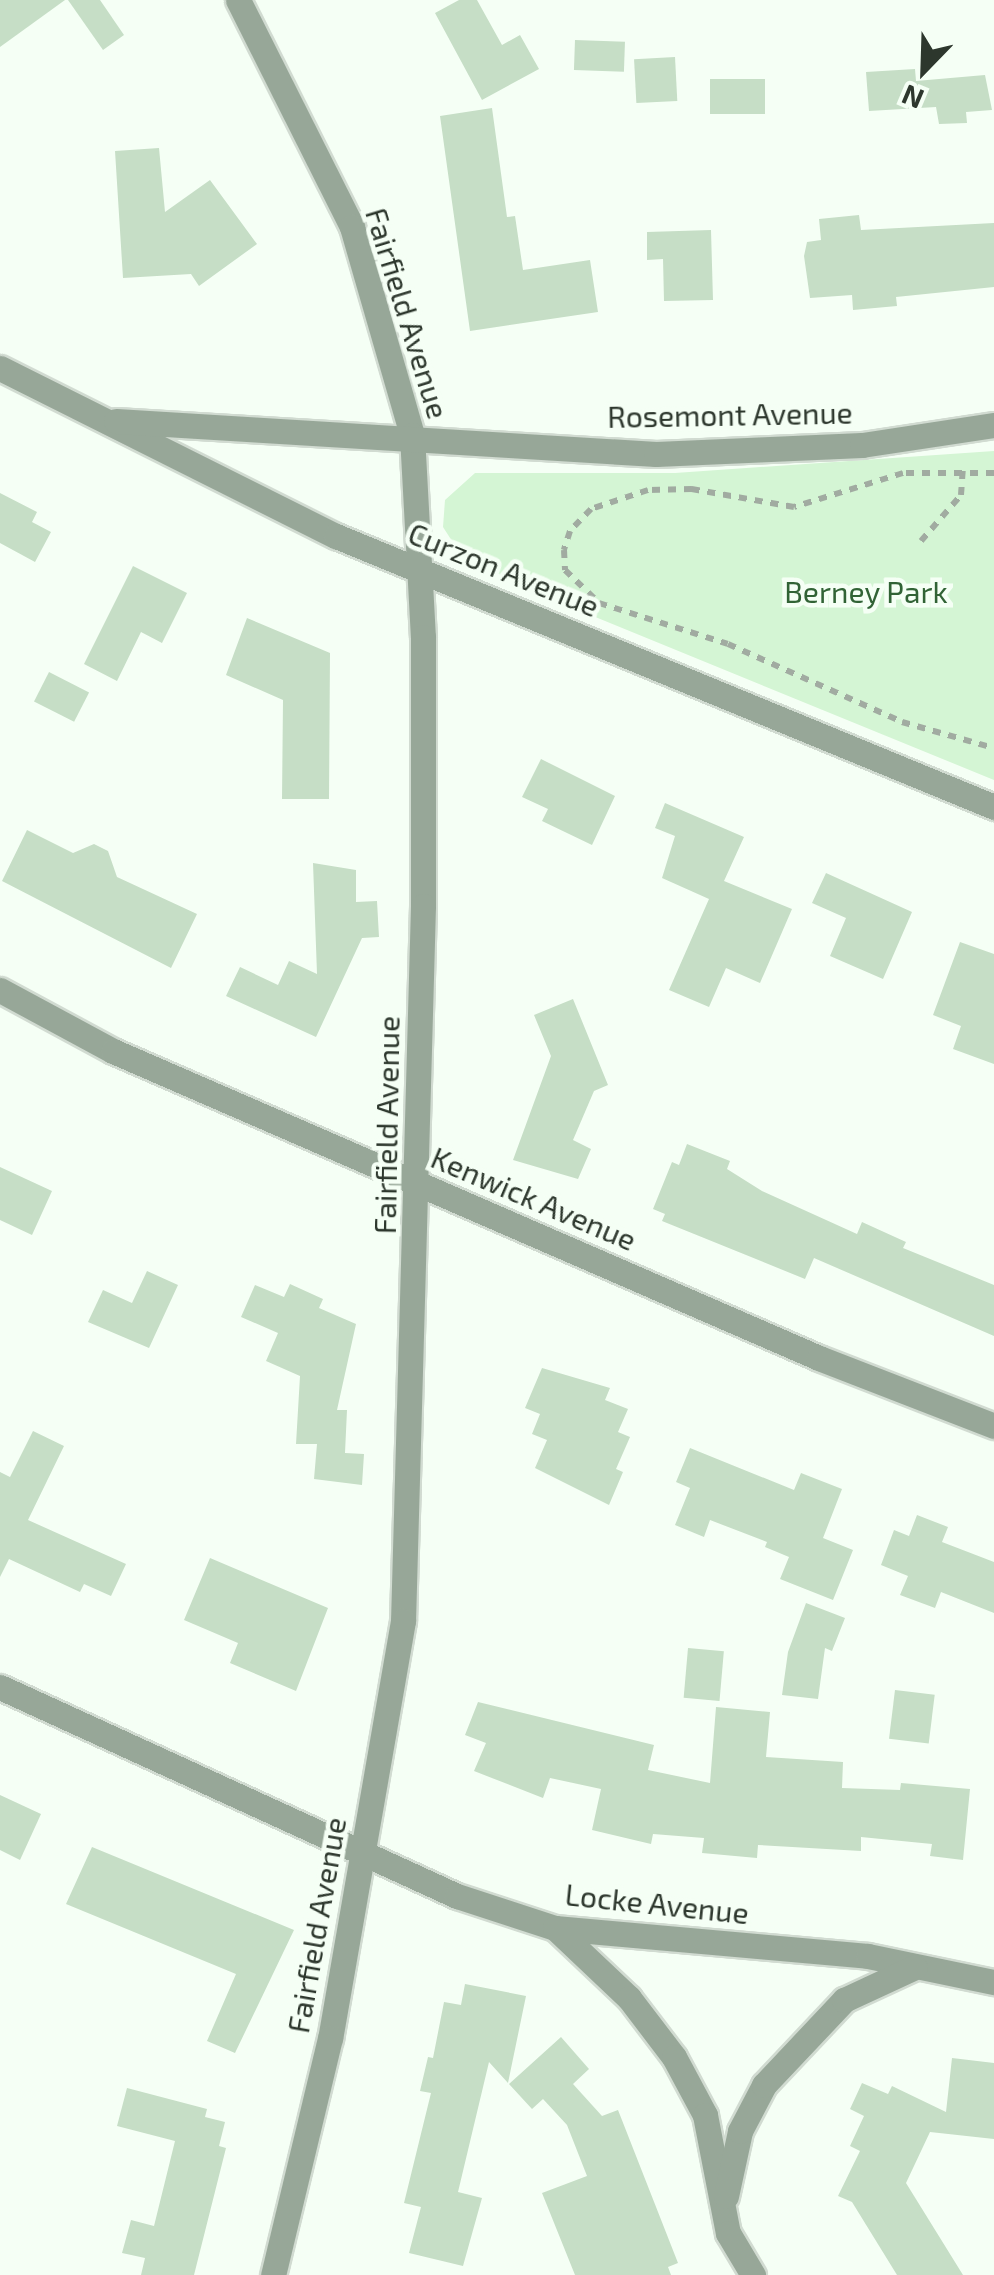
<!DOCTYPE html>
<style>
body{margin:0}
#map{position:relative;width:994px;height:2275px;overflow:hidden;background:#f5fff5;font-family:"Exo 2",sans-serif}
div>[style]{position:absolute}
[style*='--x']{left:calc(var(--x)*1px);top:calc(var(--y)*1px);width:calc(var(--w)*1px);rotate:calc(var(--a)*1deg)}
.green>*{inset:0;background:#d4f5d4}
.building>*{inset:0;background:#c6dec6;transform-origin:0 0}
.path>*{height:6px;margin-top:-3px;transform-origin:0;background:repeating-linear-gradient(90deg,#a1aba1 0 8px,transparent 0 16px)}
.roads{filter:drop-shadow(2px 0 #d1dbd1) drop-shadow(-2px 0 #d1dbd1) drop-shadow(0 2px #d1dbd1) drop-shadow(0 -2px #d1dbd1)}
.minor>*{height:25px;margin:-12.5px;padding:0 12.5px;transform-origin:12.5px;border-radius:12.5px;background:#97a798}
span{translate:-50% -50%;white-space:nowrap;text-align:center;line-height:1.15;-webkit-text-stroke:9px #f5fff5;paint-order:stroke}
.street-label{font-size:30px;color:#2d372d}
.park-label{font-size:30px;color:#316335}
.north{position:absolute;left:874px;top:20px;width:100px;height:100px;-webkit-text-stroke:8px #f5fff5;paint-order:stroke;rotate:203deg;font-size:28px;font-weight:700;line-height:40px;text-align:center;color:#2d372d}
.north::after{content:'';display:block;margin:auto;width:35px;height:45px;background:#2d372d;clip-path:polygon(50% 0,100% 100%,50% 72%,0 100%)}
</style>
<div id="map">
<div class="green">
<div style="clip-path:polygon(994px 451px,994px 780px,522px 587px,459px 552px,443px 527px,445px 500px,475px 473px,675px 473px)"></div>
</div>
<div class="building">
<div style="clip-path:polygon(0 0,65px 0,0 47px)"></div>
<div style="clip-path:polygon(68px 0,100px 0,124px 35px,103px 50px)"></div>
<div style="clip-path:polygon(459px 0,477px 0,502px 45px,520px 35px,539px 69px,482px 100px,435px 13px)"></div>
<div style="left:575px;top:40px;width:50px;height:30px;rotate:2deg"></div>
<div style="left:675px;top:57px;width:44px;height:41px;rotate:87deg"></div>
<div style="clip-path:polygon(915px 69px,916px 81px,985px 75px,992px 110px,966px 112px,967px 123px,939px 124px,936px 107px,869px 111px,866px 72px)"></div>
<div style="left:710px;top:79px;width:55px;height:35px"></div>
<div style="clip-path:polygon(492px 108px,507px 217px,515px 216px,523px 270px,590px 260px,598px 312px,470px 331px,440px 116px)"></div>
<div style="clip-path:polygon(159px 148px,165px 212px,210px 180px,257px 244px,199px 286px,191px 274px,123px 278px,115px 151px)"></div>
<div style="clip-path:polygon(859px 215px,861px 230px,994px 223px,994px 287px,896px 297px,897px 306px,853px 310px,852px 295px,810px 298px,804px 256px,807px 242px,821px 240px,819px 219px)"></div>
<div style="clip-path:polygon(711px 230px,713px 300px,664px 301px,663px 259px,647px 260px,647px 232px)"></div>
<div style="clip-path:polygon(0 493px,37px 512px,32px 522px,51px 532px,35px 562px,0 543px)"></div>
<div style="clip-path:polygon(133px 566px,187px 593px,162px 643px,141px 632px,117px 681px,84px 664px)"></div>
<div style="clip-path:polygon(247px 618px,330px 653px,329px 799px,282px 799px,283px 700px,226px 675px)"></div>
<div style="left:49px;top:672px;width:45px;height:33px;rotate:27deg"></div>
<div style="clip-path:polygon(541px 759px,615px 796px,592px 845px,542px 821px,548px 809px,522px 797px)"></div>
<div style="clip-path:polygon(665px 803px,744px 837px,724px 881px,792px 909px,760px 983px,726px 968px,709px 1007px,669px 990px,709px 899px,662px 878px,675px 836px,655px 828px)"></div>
<div style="clip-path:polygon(27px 830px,73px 853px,94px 844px,108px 851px,117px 877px,197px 914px,171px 968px,2px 881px)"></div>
<div style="clip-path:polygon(313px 863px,356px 870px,356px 902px,377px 901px,379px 937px,362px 938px,316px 1037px,226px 996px,240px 967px,278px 985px,289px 961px,317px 974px)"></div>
<div style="clip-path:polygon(826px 873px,912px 912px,883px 979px,830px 956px,846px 918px,812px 903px)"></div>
<div style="clip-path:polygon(960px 942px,994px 954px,994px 1064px,953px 1049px,961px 1026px,933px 1015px)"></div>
<div style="clip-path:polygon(573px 999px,608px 1085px,594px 1091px,573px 1140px,591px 1149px,578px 1179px,513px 1160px,551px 1056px,534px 1015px)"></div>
<div style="clip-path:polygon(687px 1144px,730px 1161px,727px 1169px,762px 1191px,857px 1234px,862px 1222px,906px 1242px,903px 1248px,994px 1285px,994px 1336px,814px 1258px,805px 1279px,662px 1221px,665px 1214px,653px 1209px,672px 1162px,679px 1165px)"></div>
<div style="clip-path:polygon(0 1167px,52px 1191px,32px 1235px,0 1220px)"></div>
<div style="clip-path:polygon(147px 1271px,178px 1285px,149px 1348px,88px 1322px,103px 1290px,132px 1303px)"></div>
<div style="clip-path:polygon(290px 1284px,323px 1299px,319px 1308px,356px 1324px,337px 1410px,347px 1410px,345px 1453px,364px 1454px,362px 1485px,314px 1479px,317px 1444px,296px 1444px,300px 1376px,266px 1361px,278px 1333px,241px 1317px,255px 1285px,284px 1297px)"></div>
<div style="clip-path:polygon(542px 1368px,610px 1388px,605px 1400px,628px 1409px,618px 1432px,630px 1437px,616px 1469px,623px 1472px,609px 1505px,535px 1468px,547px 1440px,532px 1434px,540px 1414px,525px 1408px)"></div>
<div style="clip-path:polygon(33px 1431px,64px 1446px,28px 1520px,126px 1564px,111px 1596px,84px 1584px,80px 1592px,9px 1559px,0 1577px,0 1472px,10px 1477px)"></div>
<div style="clip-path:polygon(690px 1448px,794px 1490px,801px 1473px,842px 1489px,823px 1538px,853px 1550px,833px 1600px,780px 1579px,789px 1557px,765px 1547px,767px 1542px,710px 1520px,704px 1537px,675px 1525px,690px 1488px,676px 1482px)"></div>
<div style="clip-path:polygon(917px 1515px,948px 1527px,942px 1542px,994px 1562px,994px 1613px,941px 1592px,935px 1608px,900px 1595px,908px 1576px,881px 1565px,894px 1530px,909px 1536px)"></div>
<div style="clip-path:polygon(210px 1558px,328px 1608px,296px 1691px,230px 1663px,238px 1643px,184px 1620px)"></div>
<div style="clip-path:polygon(806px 1603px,845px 1618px,832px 1651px,825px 1648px,818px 1699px,782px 1695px,788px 1652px)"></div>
<div style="left:688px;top:1648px;width:36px;height:50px;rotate:5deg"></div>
<div style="left:895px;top:1690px;width:40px;height:49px;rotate:7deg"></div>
<div style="clip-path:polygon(478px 1702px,654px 1745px,648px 1770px,710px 1783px,716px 1707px,770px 1712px,766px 1757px,843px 1762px,842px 1788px,900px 1790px,901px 1783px,970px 1789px,963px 1860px,930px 1856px,932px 1844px,861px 1837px,861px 1851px,758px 1845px,757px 1858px,702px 1853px,704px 1838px,653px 1834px,651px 1844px,592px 1830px,601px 1789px,550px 1778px,543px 1798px,474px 1771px,486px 1743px,465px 1735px)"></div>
<div style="clip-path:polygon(0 1795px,41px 1814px,20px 1860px,0 1850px)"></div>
<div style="clip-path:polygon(92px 1847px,294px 1930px,235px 2053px,207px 2041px,236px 1974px,66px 1904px)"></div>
<div style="clip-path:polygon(465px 1984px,526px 1996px,508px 2083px,489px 2062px,458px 2192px,482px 2198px,463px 2266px,409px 2253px,421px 2207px,404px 2203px,431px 2093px,420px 2091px,428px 2057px,433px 2058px,444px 2002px,461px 2005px)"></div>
<div style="clip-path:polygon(561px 2037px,589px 2069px,573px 2084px,602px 2116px,618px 2110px,678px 2263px,668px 2267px,671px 2275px,575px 2275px,542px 2193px,587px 2176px,567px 2125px,543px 2099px,532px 2109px,509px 2084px)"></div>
<div style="clip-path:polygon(952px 2058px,994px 2063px,994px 2139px,930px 2132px,906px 2183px,963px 2275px,897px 2275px,852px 2202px,838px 2196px,860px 2151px,850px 2146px,864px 2116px,850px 2109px,862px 2083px,888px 2094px,892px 2086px,946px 2112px)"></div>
<div style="clip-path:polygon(127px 2088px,207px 2109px,205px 2117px,225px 2122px,219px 2146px,226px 2148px,194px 2275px,141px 2275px,145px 2258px,122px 2253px,131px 2220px,154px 2226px,175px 2141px,117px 2126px)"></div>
</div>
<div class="path">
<div style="--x:994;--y:473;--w:91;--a:180"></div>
<div style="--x:903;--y:473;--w:114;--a:162.7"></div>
<div style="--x:794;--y:507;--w:104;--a:-170"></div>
<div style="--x:692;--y:489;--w:44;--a:178.7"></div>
<div style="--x:648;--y:490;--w:60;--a:161.6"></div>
<div style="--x:591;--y:509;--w:30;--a:134"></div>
<div style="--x:570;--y:531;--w:20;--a:108"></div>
<div style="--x:564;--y:550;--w:20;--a:87"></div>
<div style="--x:565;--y:570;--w:47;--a:44.1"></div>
<div style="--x:599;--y:603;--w:135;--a:17.6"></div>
<div style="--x:728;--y:644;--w:191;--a:24.1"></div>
<div style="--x:902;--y:722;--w:96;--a:15.8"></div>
<div style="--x:921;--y:541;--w:61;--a:-49"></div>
<div style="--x:961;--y:495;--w:27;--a:-86"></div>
</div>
<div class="roads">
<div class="minor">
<div style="--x:238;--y:0;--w:254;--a:63.3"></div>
<div style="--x:352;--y:227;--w:216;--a:73.9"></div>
<div style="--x:412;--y:435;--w:202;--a:86.9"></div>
<div style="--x:423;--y:637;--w:269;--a:90"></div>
<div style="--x:423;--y:906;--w:715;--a:91.6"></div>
<div style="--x:403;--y:1621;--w:423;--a:99.9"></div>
<div style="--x:330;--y:2038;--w:244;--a:103.5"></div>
<div style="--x:0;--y:368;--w:376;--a:26.6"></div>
<div style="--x:336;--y:536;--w:712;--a:22.38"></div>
<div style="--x:116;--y:421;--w:541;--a:3.5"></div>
<div style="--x:656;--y:454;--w:206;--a:-2.5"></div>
<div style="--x:862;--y:445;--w:134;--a:-8.6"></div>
<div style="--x:0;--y:990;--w:128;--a:28.4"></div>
<div style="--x:113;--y:1051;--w:770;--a:23.5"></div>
<div style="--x:819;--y:1358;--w:188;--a:21.2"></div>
<div style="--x:0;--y:1687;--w:503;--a:24.58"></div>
<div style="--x:457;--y:1896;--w:103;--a:18.1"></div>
<div style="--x:555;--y:1928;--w:314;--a:5.1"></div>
<div style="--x:868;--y:1956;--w:129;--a:11.7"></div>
<div style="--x:555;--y:1928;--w:102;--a:43.4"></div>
<div style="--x:629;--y:1998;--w:74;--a:52.7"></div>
<div style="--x:674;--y:2057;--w:66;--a:61.9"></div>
<div style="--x:705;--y:2115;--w:120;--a:79"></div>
<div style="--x:728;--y:2233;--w:49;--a:59.2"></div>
<div style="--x:726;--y:2196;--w:66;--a:-77.8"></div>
<div style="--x:740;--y:2131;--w:52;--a:-62.4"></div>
<div style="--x:764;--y:2085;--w:117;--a:-46.7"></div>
<div style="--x:844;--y:2000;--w:78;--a:-24.9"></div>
</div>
</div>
<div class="street-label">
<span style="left:408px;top:313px;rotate:73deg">Fairfield Avenue</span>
<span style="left:730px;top:414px;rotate:-1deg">Rosemont Avenue</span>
<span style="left:504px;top:569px;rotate:22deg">Curzon Avenue</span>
<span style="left:386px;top:1125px;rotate:-89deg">Fairfield Avenue</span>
<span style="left:534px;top:1198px;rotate:23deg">Kenwick Avenue</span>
<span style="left:657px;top:1903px;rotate:6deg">Locke Avenue</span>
<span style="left:316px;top:1925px;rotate:-80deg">Fairfield Avenue</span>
</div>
<div class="park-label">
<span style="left:866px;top:591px">Berney Park</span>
</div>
<div class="north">N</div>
</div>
